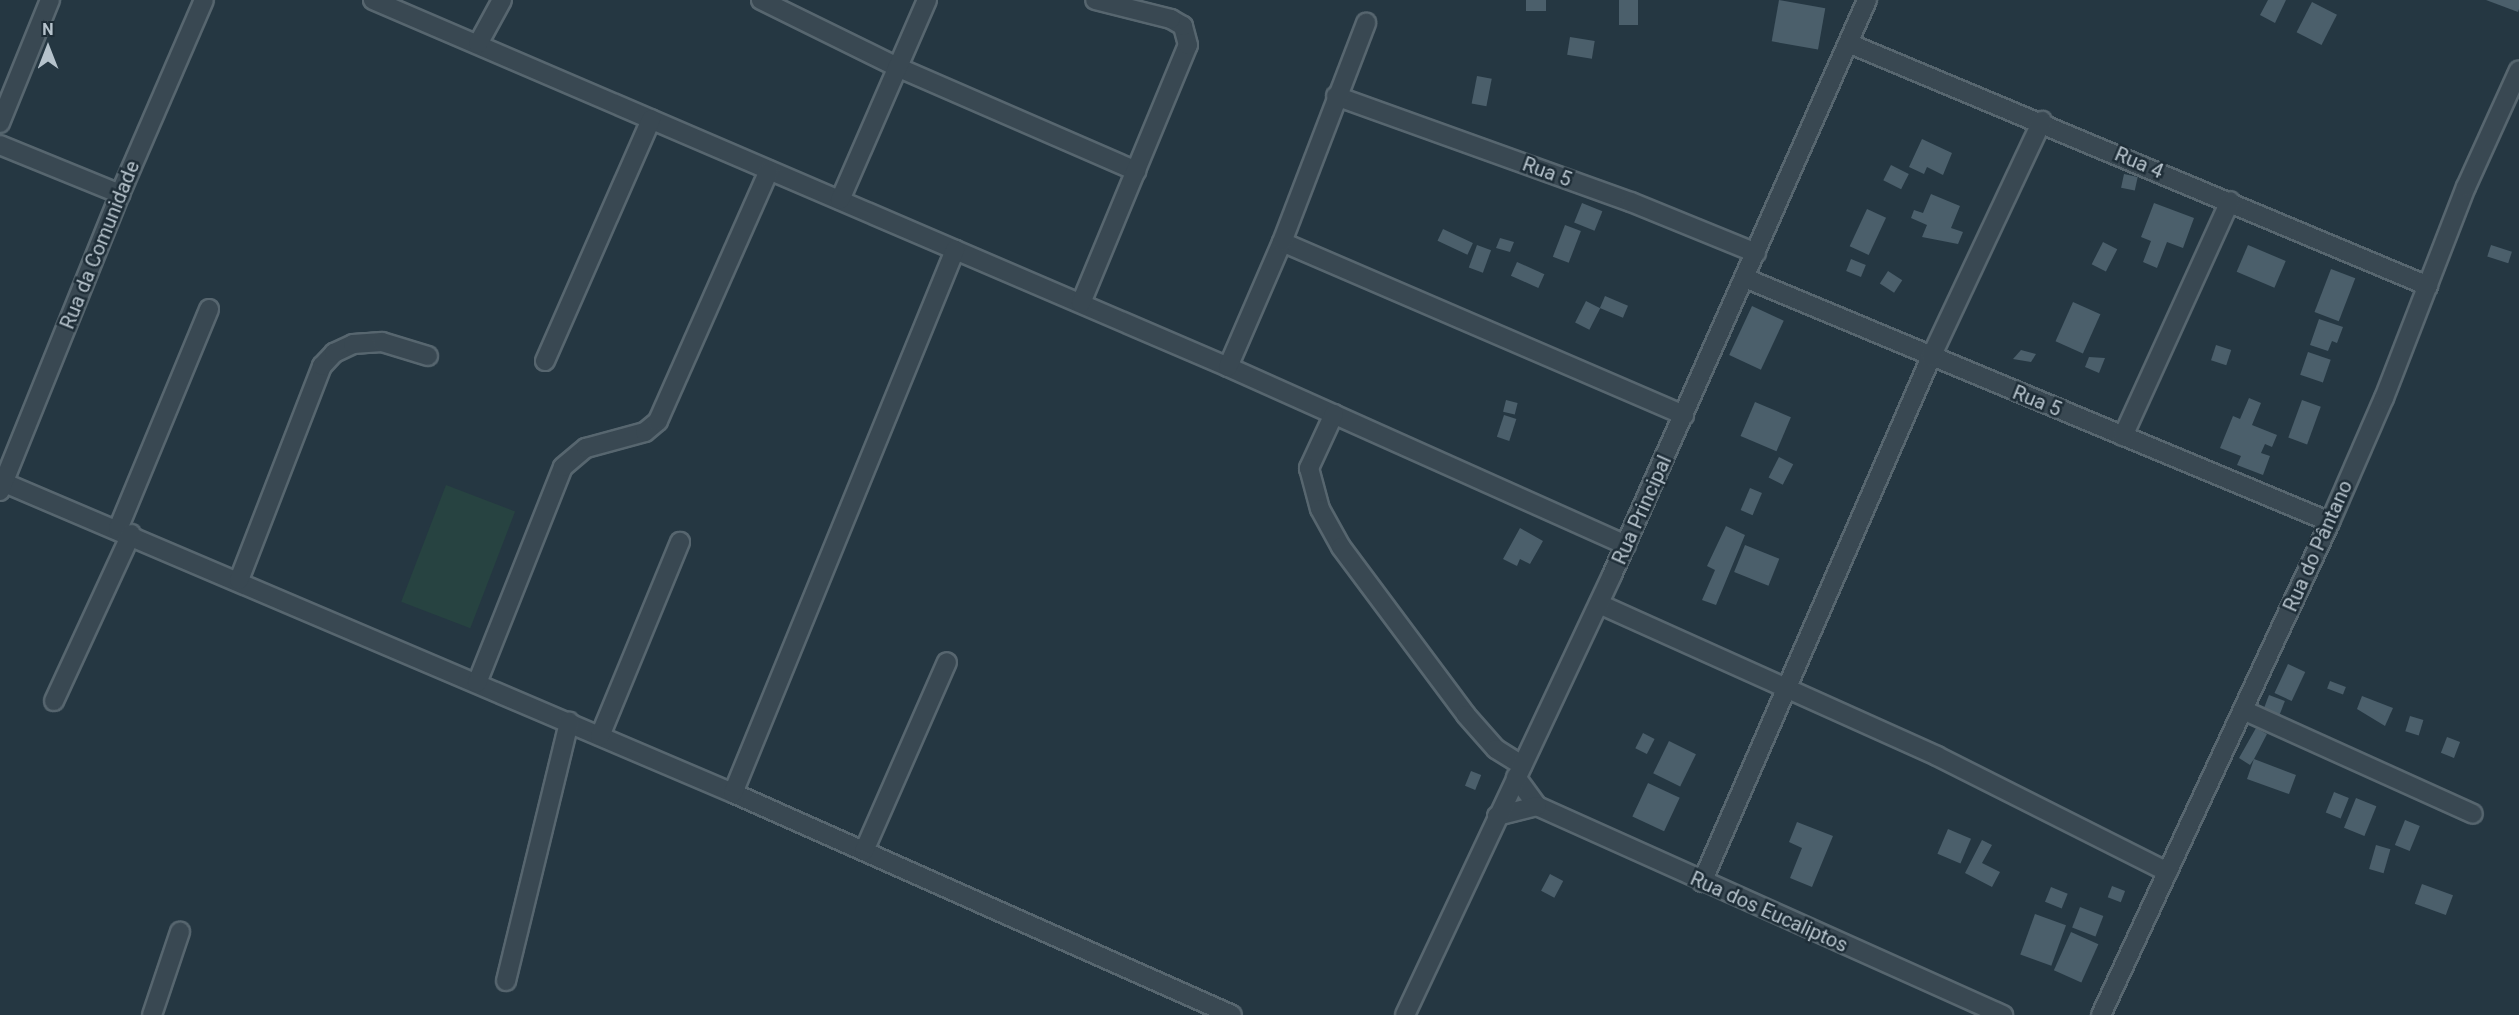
<!DOCTYPE html>
<meta charset="utf-8">
<style>
body{margin:0}
#map{position:relative;width:2519px;height:1015px;overflow:hidden;background:#253742;font-family:Roboto,sans-serif}
div>[style]{position:absolute}
[style*='--x']{left:calc(var(--x)*1px);top:calc(var(--y)*1px);width:calc(var(--w)*1px);rotate:calc(var(--a)*1deg)}
.green>*{inset:0;background:#274341;transform-origin:0 0}
.building>*{inset:0;background:#4b5f6b;transform-origin:0 0}
.roads{filter:drop-shadow(2px 0 #57666f) drop-shadow(-2px 0 #57666f) drop-shadow(0 2px #57666f) drop-shadow(0 -2px #57666f)}
.street>*{height:18px;margin:-9px;padding:0 9px;transform-origin:9px;border-radius:9px;background:#394852}
span{translate:-50% -50%;white-space:nowrap;text-align:center;line-height:1.15;-webkit-text-stroke:5px #1e2d37;paint-order:stroke}
.street-label{font-size:20px;color:#b6c3cc}
.north{position:absolute;left:18px;top:18px;width:60px;height:60px;-webkit-text-stroke:4px #1e2d37;paint-order:stroke;rotate:0deg;font-size:16px;font-weight:700;line-height:24px;text-align:center;color:#b6c3cc}
.north::after{content:'';display:block;margin:auto;width:21px;height:27px;background:#b6c3cc;clip-path:polygon(50% 0,100% 100%,50% 72%,0 100%)}
</style>
<div id="map">
<div class="green">
<div style="left:446px;top:485px;width:74px;height:125px;rotate:21deg"></div>
</div>
<div class="building">
<div style="left:1526px;top:0;width:20px;height:11px"></div>
<div style="left:1619px;top:0;width:19px;height:25px"></div>
<div style="left:1779px;top:0;width:47px;height:42px;rotate:10deg"></div>
<div style="clip-path:polygon(2268px 0,2286px 0,2275px 23px,2260px 15px)"></div>
<div style="clip-path:polygon(2486px 0,2519px 0,2519px 9px,2518px 12px)"></div>
<div style="left:2312px;top:2px;width:28px;height:34px;rotate:27deg"></div>
<div style="left:1570px;top:37px;width:25px;height:18px;rotate:9deg"></div>
<div style="left:1477px;top:76px;width:15px;height:28px;rotate:11deg"></div>
<div style="clip-path:polygon(1922px 139px,1952px 153px,1943px 175px,1927px 167px,1924px 174px,1909px 167px)"></div>
<div style="left:1891px;top:165px;width:20px;height:17px;rotate:27deg"></div>
<div style="left:2124px;top:174px;width:14px;height:14px;rotate:12deg"></div>
<div style="clip-path:polygon(1931px 194px,1960px 206px,1951px 228px,1963px 232px,1958px 244px,1922px 237px,1927px 225px,1911px 218px,1914px 210px,1923px 213px)"></div>
<div style="left:1582px;top:203px;width:22px;height:21px;rotate:22deg"></div>
<div style="clip-path:polygon(2154px 203px,2194px 218px,2183px 248px,2167px 242px,2157px 268px,2143px 262px,2151px 241px,2141px 237px)"></div>
<div style="left:1867px;top:209px;width:21px;height:41px;rotate:25deg"></div>
<div style="left:1565px;top:225px;width:17px;height:34px;rotate:21deg"></div>
<div style="left:1443px;top:229px;width:33px;height:13px;rotate:25deg"></div>
<div style="clip-path:polygon(1500px 238px,1514px 242px,1510px 252px,1496px 248px)"></div>
<div style="left:2103px;top:242px;width:16px;height:25px;rotate:27deg"></div>
<div style="left:1477px;top:245px;width:15px;height:24px;rotate:20deg"></div>
<div style="left:2248px;top:245px;width:41px;height:29px;rotate:23deg"></div>
<div style="left:2491px;top:245px;width:22px;height:12px;rotate:18deg"></div>
<div style="left:1851px;top:259px;width:16px;height:13px;rotate:22deg"></div>
<div style="left:1517px;top:262px;width:30px;height:15px;rotate:24deg"></div>
<div style="left:2331px;top:269px;width:26px;height:46px;rotate:21deg"></div>
<div style="left:1888px;top:271px;width:17px;height:15px;rotate:33deg"></div>
<div style="left:1605px;top:296px;width:25px;height:13px;rotate:23deg"></div>
<div style="left:1586px;top:301px;width:16px;height:24px;rotate:27deg"></div>
<div style="left:2073px;top:302px;width:30px;height:43px;rotate:24deg"></div>
<div style="left:1752px;top:306px;width:35px;height:54px;rotate:25deg"></div>
<div style="clip-path:polygon(2319px 319px,2343px 327px,2337px 343px,2332px 341px,2328px 351px,2310px 345px)"></div>
<div style="left:2216px;top:345px;width:16px;height:16px;rotate:18deg"></div>
<div style="clip-path:polygon(2021px 350px,2036px 354px,2031px 362px,2013px 359px)"></div>
<div style="left:2308px;top:352px;width:24px;height:24px;rotate:19deg"></div>
<div style="clip-path:polygon(2089px 357px,2105px 358px,2099px 373px,2085px 367px)"></div>
<div style="clip-path:polygon(2249px 398px,2261px 403px,2252px 425px,2277px 435px,2272px 447px,2265px 444px,2261px 453px,2270px 456px,2263px 475px,2237px 465px,2241px 456px,2220px 448px,2233px 416px,2240px 419px)"></div>
<div style="left:1506px;top:400px;width:12px;height:12px;rotate:14deg"></div>
<div style="left:2302px;top:400px;width:20px;height:40px;rotate:20deg"></div>
<div style="left:1755px;top:402px;width:39px;height:37px;rotate:23deg"></div>
<div style="left:1504px;top:415px;width:13px;height:23px;rotate:18deg"></div>
<div style="left:1779px;top:457px;width:16px;height:23px;rotate:27deg"></div>
<div style="left:1750px;top:488px;width:13px;height:24px;rotate:23deg"></div>
<div style="clip-path:polygon(1726px 526px,1745px 535px,1716px 605px,1702px 600px,1715px 570px,1707px 566px)"></div>
<div style="clip-path:polygon(1520px 528px,1543px 541px,1530px 564px,1520px 559px,1517px 566px,1503px 559px)"></div>
<div style="left:1745px;top:545px;width:37px;height:29px;rotate:22deg"></div>
<div style="left:2288px;top:664px;width:19px;height:32px;rotate:25deg"></div>
<div style="left:2330px;top:681px;width:17px;height:8px;rotate:21deg"></div>
<div style="left:2269px;top:695px;width:17px;height:19px;rotate:21deg"></div>
<div style="clip-path:polygon(2362px 696px,2393px 708px,2385px 726px,2357px 709px)"></div>
<div style="left:2410px;top:716px;width:14px;height:16px;rotate:17deg"></div>
<div style="clip-path:polygon(2256px 728px,2267px 734px,2254px 759px,2296px 775px,2289px 794px,2247px 779px,2254px 759px,2250px 765px,2239px 758px)"></div>
<div style="left:1643px;top:733px;width:13px;height:17px;rotate:27deg"></div>
<div style="left:2447px;top:737px;width:14px;height:17px;rotate:21deg"></div>
<div style="left:1669px;top:741px;width:30px;height:36px;rotate:26deg"></div>
<div style="left:1471px;top:771px;width:11px;height:16px;rotate:22deg"></div>
<div style="left:1648px;top:783px;width:35px;height:37px;rotate:25deg"></div>
<div style="left:2334px;top:792px;width:16px;height:22px;rotate:22deg"></div>
<div style="left:2356px;top:798px;width:22px;height:32px;rotate:22deg"></div>
<div style="left:2405px;top:820px;width:16px;height:27px;rotate:22deg"></div>
<div style="clip-path:polygon(1797px 822px,1833px 836px,1812px 887px,1790px 878px,1802px 848px,1789px 842px)"></div>
<div style="left:1948px;top:829px;width:25px;height:27px;rotate:23deg"></div>
<div style="clip-path:polygon(1982px 840px,1992px 845px,1982px 863px,2000px 872px,1992px 887px,1965px 873px)"></div>
<div style="left:2376px;top:845px;width:15px;height:25px;rotate:16deg"></div>
<div style="left:1550px;top:874px;width:15px;height:19px;rotate:28deg"></div>
<div style="left:2422px;top:884px;width:33px;height:21px;rotate:20deg"></div>
<div style="left:2112px;top:886px;width:14px;height:12px;rotate:21deg"></div>
<div style="left:2051px;top:887px;width:18px;height:16px;rotate:22deg"></div>
<div style="left:2080px;top:907px;width:25px;height:22px;rotate:21deg"></div>
<div style="left:2035px;top:914px;width:33px;height:43px;rotate:20deg"></div>
<div style="left:2071px;top:932px;width:30px;height:42px;rotate:24deg"></div>
</div>
<div class="roads">
<div class="street">
<div style="--x:373;--y:0;--w:930;--a:23.23"></div>
<div style="--x:1228;--y:367;--w:436;--a:24.1"></div>
<div style="--x:761;--y:0;--w:152;--a:26.2"></div>
<div style="--x:897;--y:67;--w:261;--a:23.5"></div>
<div style="--x:1848;--y:43;--w:629;--a:22.73"></div>
<div style="--x:478;--y:44;--w:50;--a:-61.4"></div>
<div style="--x:1336;--y:96;--w:313;--a:19.8"></div>
<div style="--x:1631;--y:202;--w:135;--a:22.2"></div>
<div style="--x:0;--y:123;--w:133;--a:-67.9"></div>
<div style="--x:0;--y:145;--w:130;--a:22.2"></div>
<div style="--x:840;--y:200;--w:218;--a:-66.5"></div>
<div style="--x:1282;--y:242;--w:438;--a:23.3"></div>
<div style="--x:1745;--y:278;--w:634;--a:22.64"></div>
<div style="--x:1081;--y:303;--w:279;--a:-67.5"></div>
<div style="--x:1188;--y:45;--w:20;--a:-105"></div>
<div style="--x:1183;--y:26;--w:14;--a:-150"></div>
<div style="--x:1171;--y:19;--w:78;--a:-166"></div>
<div style="--x:545;--y:361;--w:264;--a:-66.3"></div>
<div style="--x:1228;--y:367;--w:136;--a:-66.6"></div>
<div style="--x:1282;--y:242;--w:235;--a:-69"></div>
<div style="--x:1334;--y:414;--w:60;--a:114.8"></div>
<div style="--x:1309;--y:468;--w:42;--a:75"></div>
<div style="--x:1320;--y:509;--w:43;--a:61.1"></div>
<div style="--x:1341;--y:547;--w:209;--a:53.3"></div>
<div style="--x:1466;--y:715;--w:45;--a:48.6"></div>
<div style="--x:1496;--y:749;--w:31;--a:32"></div>
<div style="--x:2123;--y:436;--w:258;--a:-65.5"></div>
<div style="--x:0;--y:481;--w:797;--a:23.06"></div>
<div style="--x:733;--y:793;--w:546;--a:23.98"></div>
<div style="--x:0;--y:491;--w:320;--a:-68"></div>
<div style="--x:120;--y:194;--w:211;--a:-66.6"></div>
<div style="--x:118;--y:529;--w:238;--a:-67.5"></div>
<div style="--x:239;--y:580;--w:230;--a:-68.8"></div>
<div style="--x:322;--y:366;--w:18;--a:-47"></div>
<div style="--x:334;--y:353;--w:21;--a:-25"></div>
<div style="--x:353;--y:344;--w:29;--a:-4"></div>
<div style="--x:382;--y:342;--w:48;--a:16.9"></div>
<div style="--x:1599;--y:604;--w:371;--a:24.2"></div>
<div style="--x:1937;--y:756;--w:258;--a:26.7"></div>
<div style="--x:477;--y:683;--w:232;--a:-68.3"></div>
<div style="--x:563;--y:467;--w:30;--a:-40"></div>
<div style="--x:586;--y:448;--w:61;--a:-15.2"></div>
<div style="--x:645;--y:432;--w:17;--a:-40"></div>
<div style="--x:658;--y:421;--w:274;--a:-66.1"></div>
<div style="--x:54;--y:701;--w:184;--a:-65.2"></div>
<div style="--x:2243;--y:710;--w:252;--a:24.3"></div>
<div style="--x:600;--y:736;--w:210;--a:-67.6"></div>
<div style="--x:1516;--y:777;--w:36;--a:54"></div>
<div style="--x:733;--y:793;--w:587;--a:-67.76"></div>
<div style="--x:1537;--y:806;--w:511;--a:24.16"></div>
<div style="--x:1497;--y:816;--w:41;--a:-14"></div>
<div style="--x:864;--y:851;--w:206;--a:-66.3"></div>
<div style="--x:1702;--y:882;--w:573;--a:-66.43"></div>
<div style="--x:1931;--y:357;--w:261;--a:-64.8"></div>
<div style="--x:506;--y:981;--w:267;--a:-76.3"></div>
<div style="--x:152;--y:1015;--w:88;--a:-71.4"></div>
<div style="--x:1405;--y:1015;--w:486;--a:-64.8"></div>
<div style="--x:1612;--y:575;--w:629;--a:-66.08"></div>
<div style="--x:2101;--y:1015;--w:544;--a:-65.08"></div>
<div style="--x:2330;--y:522;--w:135;--a:-66.5"></div>
<div style="--x:2384;--y:398;--w:226;--a:-68.8"></div>
<div style="--x:2466;--y:187;--w:128;--a:-65.6"></div>
</div>
</div>
<div class="street-label">
<span style="left:2139px;top:163px;rotate:23deg">Rua 4</span>
<span style="left:1547px;top:172px;rotate:20deg">Rua 5</span>
<span style="left:100px;top:245px;rotate:-68deg">Rua da Comunidade</span>
<span style="left:2037px;top:401px;rotate:22deg">Rua 5</span>
<span style="left:1642px;top:510px;rotate:-66deg">Rua Principal</span>
<span style="left:2318px;top:546px;rotate:-66deg">Rua do Pântano</span>
<span style="left:1769px;top:912px;rotate:24deg">Rua dos Eucaliptos</span>
</div>
<div class="north">N</div>
</div>
